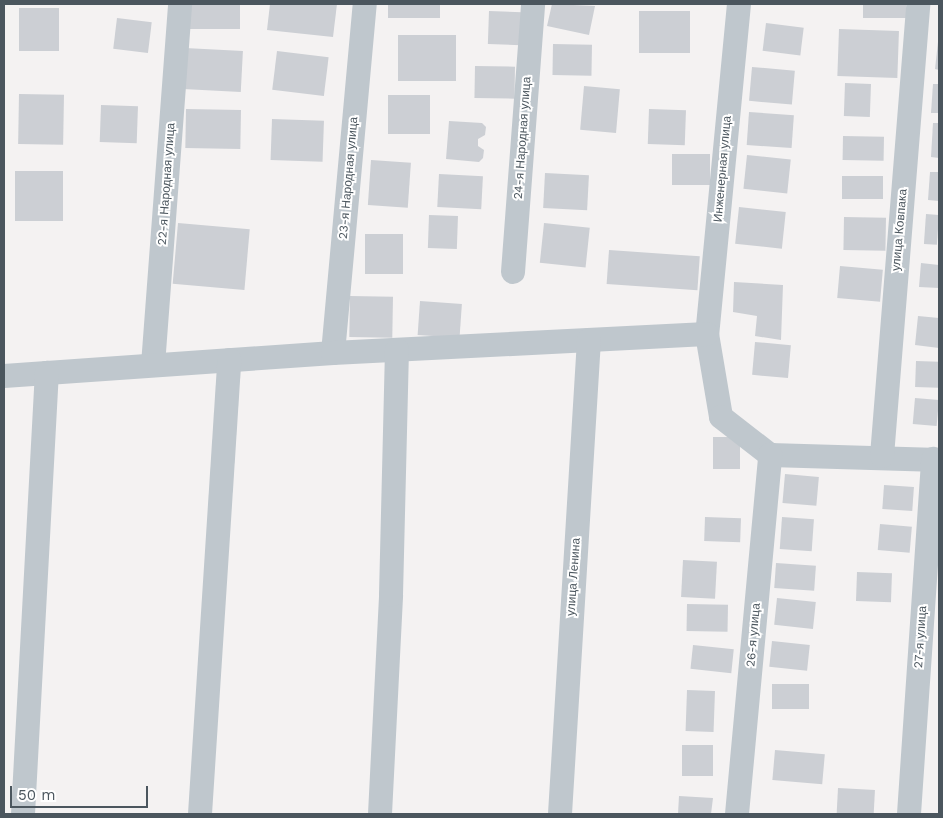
<!DOCTYPE html>
<meta charset="utf-8">
<style>
body{margin:0}
#map{position:relative;width:943px;height:818px;overflow:hidden;background:#f4f2f2;font-family:"Work Sans",sans-serif}
div>[style]{position:absolute}
[style*='--x']{left:calc(var(--x)*1px);top:calc(var(--y)*1px);width:calc(var(--w)*1px);rotate:calc(var(--a)*1deg)}
.building>*{inset:0;background:#cccfd4;transform-origin:0 0}
.minor>*{height:24px;margin:-12px;padding:0 12px;transform-origin:12px;border-radius:12px;background:#bfc7cd}
span{translate:-50% -50%;white-space:nowrap;text-align:center;line-height:1.15;-webkit-text-stroke:4px #fff;paint-order:stroke}
.street-label{font-size:12px;color:#4b565e}
.frame{position:absolute;inset:0;border:5px solid #4b565e;pointer-events:none}
.scale{position:absolute;left:10px;top:786px;width:138px;height:22px;box-sizing:border-box;border:2px solid #4b565e;border-top:0;padding-left:6px;font-size:15px;line-height:18px;white-space:nowrap;color:#4b565e;-webkit-text-stroke:4px #fff;paint-order:stroke}
</style>
<div id="map">
<div class="building">
<div style="left:190px;top:4px;width:50px;height:25px"></div>
<div style="clip-path:polygon(270px 4px,337px 4px,333px 37px,267px 30px)"></div>
<div style="left:388px;top:4px;width:52px;height:14px"></div>
<div style="clip-path:polygon(552px 4px,595px 6px,589px 35px,547px 26px)"></div>
<div style="left:863px;top:4px;width:43px;height:14px"></div>
<div style="left:59px;top:8px;width:43px;height:40px;rotate:90deg"></div>
<div style="left:489px;top:11px;width:33px;height:33px;rotate:2deg"></div>
<div style="left:639px;top:11px;width:51px;height:42px"></div>
<div style="left:117px;top:18px;width:35px;height:31px;rotate:7deg"></div>
<div style="left:766px;top:23px;width:38px;height:28px;rotate:7deg"></div>
<div style="left:839px;top:29px;width:60px;height:47px;rotate:2deg"></div>
<div style="left:398px;top:35px;width:58px;height:46px"></div>
<div style="clip-path:polygon(938px 42px,939px 42px,939px 70px,935px 69px)"></div>
<div style="left:553px;top:44px;width:39px;height:31px;rotate:1deg"></div>
<div style="left:185px;top:48px;width:58px;height:41px;rotate:3deg"></div>
<div style="left:277px;top:51px;width:52px;height:39px;rotate:7deg"></div>
<div style="left:475px;top:66px;width:40px;height:32px;rotate:1deg"></div>
<div style="left:752px;top:67px;width:43px;height:34px;rotate:5deg"></div>
<div style="left:845px;top:83px;width:26px;height:33px;rotate:2deg"></div>
<div style="clip-path:polygon(933px 84px,939px 84px,939px 113px,931px 113px)"></div>
<div style="left:584px;top:86px;width:36px;height:44px;rotate:5deg"></div>
<div style="left:19px;top:94px;width:45px;height:50px;rotate:1deg"></div>
<div style="left:388px;top:95px;width:42px;height:39px"></div>
<div style="left:101px;top:105px;width:37px;height:37px;rotate:2deg"></div>
<div style="left:186px;top:109px;width:55px;height:39px;rotate:1deg"></div>
<div style="left:649px;top:109px;width:37px;height:35px;rotate:2deg"></div>
<div style="left:749px;top:112px;width:45px;height:33px;rotate:4deg"></div>
<div style="left:272px;top:119px;width:52px;height:41px;rotate:2deg"></div>
<div style="clip-path:polygon(449px 121px,482px 123px,486px 127px,485px 135px,478px 139px,478px 146px,484px 150px,483px 158px,479px 162px,446px 159px)"></div>
<div style="clip-path:polygon(933px 123px,939px 123px,939px 158px,931px 157px)"></div>
<div style="left:843px;top:136px;width:41px;height:24px;rotate:1deg"></div>
<div style="left:672px;top:154px;width:38px;height:31px"></div>
<div style="left:747px;top:155px;width:44px;height:34px;rotate:6deg"></div>
<div style="left:371px;top:160px;width:40px;height:45px;rotate:4deg"></div>
<div style="left:15px;top:171px;width:48px;height:50px"></div>
<div style="clip-path:polygon(930px 172px,939px 172px,939px 201px,928px 200px)"></div>
<div style="left:545px;top:173px;width:44px;height:35px;rotate:3deg"></div>
<div style="left:439px;top:174px;width:44px;height:33px;rotate:3deg"></div>
<div style="left:842px;top:176px;width:41px;height:23px"></div>
<div style="left:739px;top:207px;width:47px;height:37px;rotate:6deg"></div>
<div style="left:926px;top:214px;width:13px;height:30px;rotate:4deg"></div>
<div style="left:429px;top:215px;width:29px;height:33px;rotate:2deg"></div>
<div style="left:844px;top:217px;width:42px;height:33px;rotate:1deg"></div>
<div style="left:178px;top:223px;width:72px;height:61px;rotate:5deg"></div>
<div style="left:544px;top:223px;width:46px;height:40px;rotate:6deg"></div>
<div style="left:365px;top:234px;width:38px;height:40px"></div>
<div style="left:609px;top:250px;width:91px;height:34px;rotate:4deg"></div>
<div style="clip-path:polygon(921px 263px,939px 265px,939px 288px,919px 287px)"></div>
<div style="left:840px;top:266px;width:43px;height:32px;rotate:5deg"></div>
<div style="clip-path:polygon(734px 282px,783px 285px,781px 340px,755px 336px,757px 316px,733px 312px)"></div>
<div style="left:350px;top:296px;width:43px;height:41px;rotate:1deg"></div>
<div style="left:420px;top:301px;width:42px;height:34px;rotate:4deg"></div>
<div style="clip-path:polygon(918px 316px,939px 318px,939px 348px,915px 345px)"></div>
<div style="left:755px;top:342px;width:36px;height:33px;rotate:5deg"></div>
<div style="left:916px;top:361px;width:23px;height:26px;rotate:2deg"></div>
<div style="left:915px;top:398px;width:24px;height:26px;rotate:5deg"></div>
<div style="left:713px;top:437px;width:27px;height:32px"></div>
<div style="left:785px;top:474px;width:34px;height:29px;rotate:5deg"></div>
<div style="left:884px;top:485px;width:30px;height:24px;rotate:4deg"></div>
<div style="left:705px;top:517px;width:36px;height:24px;rotate:2deg"></div>
<div style="left:782px;top:517px;width:32px;height:32px;rotate:4deg"></div>
<div style="left:880px;top:524px;width:32px;height:26px;rotate:5deg"></div>
<div style="left:683px;top:560px;width:34px;height:37px;rotate:3deg"></div>
<div style="left:776px;top:563px;width:40px;height:25px;rotate:4deg"></div>
<div style="left:857px;top:572px;width:35px;height:29px;rotate:2deg"></div>
<div style="left:777px;top:598px;width:39px;height:27px;rotate:6deg"></div>
<div style="left:687px;top:604px;width:41px;height:27px;rotate:1deg"></div>
<div style="left:772px;top:641px;width:38px;height:26px;rotate:6deg"></div>
<div style="left:693px;top:645px;width:41px;height:24px;rotate:6deg"></div>
<div style="left:772px;top:684px;width:37px;height:25px"></div>
<div style="left:687px;top:690px;width:28px;height:41px;rotate:2deg"></div>
<div style="left:682px;top:745px;width:31px;height:31px"></div>
<div style="left:775px;top:750px;width:50px;height:30px;rotate:5deg"></div>
<div style="left:838px;top:788px;width:37px;height:26px;rotate:3deg"></div>
<div style="clip-path:polygon(679px 796px,713px 798px,711px 814px,678px 814px)"></div>
</div>
<div class="minor">
<div style="--x:739;--y:4;--w:332;--a:95.5"></div>
<div style="--x:707;--y:334;--w:84;--a:80.4"></div>
<div style="--x:721;--y:417;--w:62;--a:37.8"></div>
<div style="--x:770;--y:455;--w:169;--a:1.7"></div>
<div style="--x:513;--y:272;--w:269;--a:-85.7"></div>
<div style="--x:333;--y:353;--w:350;--a:-84.8"></div>
<div style="--x:153;--y:365;--w:362;--a:-85.7"></div>
<div style="--x:4;--y:376;--w:330;--a:-4"></div>
<div style="--x:333;--y:353;--w:374;--a:-2.9"></div>
<div style="--x:882;--y:456;--w:453;--a:-85.4"></div>
<div style="--x:23;--y:814;--w:442;--a:-86.9"></div>
<div style="--x:200;--y:814;--w:455;--a:-86.3"></div>
<div style="--x:380;--y:814;--w:219;--a:-87.1"></div>
<div style="--x:391;--y:595;--w:245;--a:-88.6"></div>
<div style="--x:560;--y:814;--w:475;--a:-86.5"></div>
<div style="--x:737;--y:814;--w:361;--a:-84.7"></div>
<div style="--x:909;--y:814;--w:356;--a:-86.1"></div>
</div>
<div class="street-label">
<span style="left:523px;top:138px;rotate:-86deg">24-я Народная улица</span>
<span style="left:723px;top:169px;rotate:-85deg">Инженерная улица</span>
<span style="left:349px;top:178px;rotate:-85deg">23-я Народная улица</span>
<span style="left:167px;top:184px;rotate:-86deg">22-я Народная улица</span>
<span style="left:900px;top:230px;rotate:-85deg">улица Ковпака</span>
<span style="left:574px;top:577px;rotate:-86deg">улица Ленина</span>
<span style="left:754px;top:635px;rotate:-85deg">26-я улица</span>
<span style="left:921px;top:637px;rotate:-86deg">27-я улица</span>
</div>
<div class="frame"></div>
<div class="scale">50 m</div>
</div>
